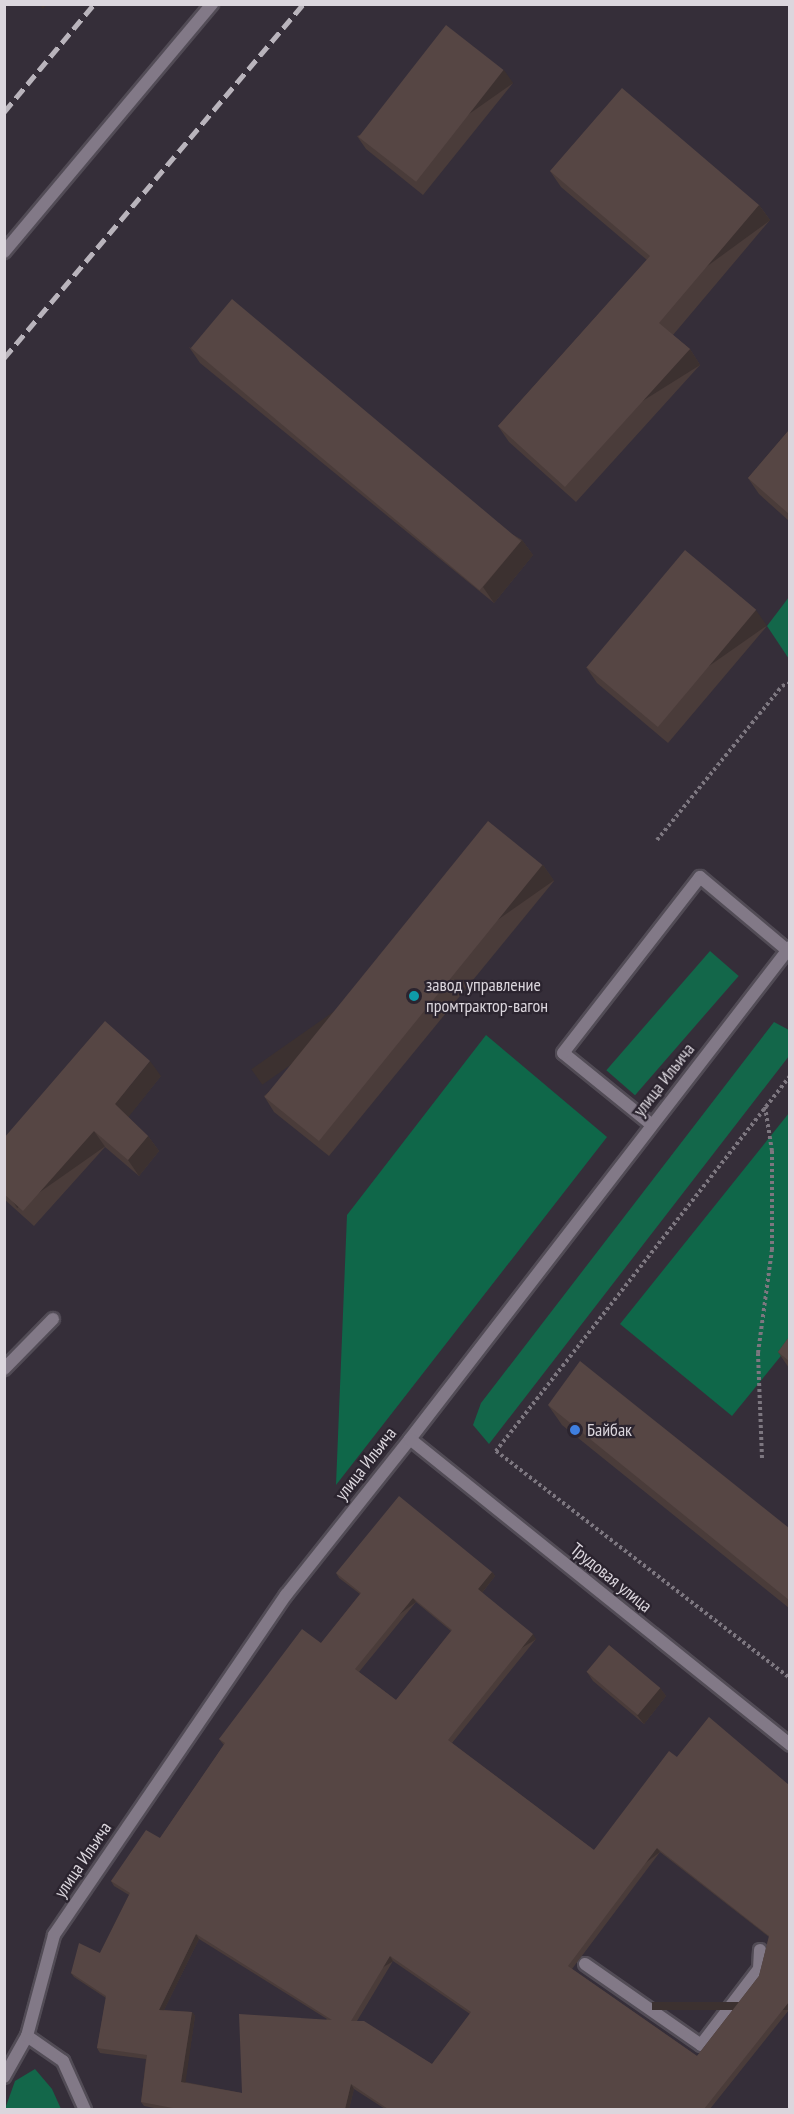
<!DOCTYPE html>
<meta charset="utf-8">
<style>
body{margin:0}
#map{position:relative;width:794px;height:2114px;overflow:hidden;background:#352e39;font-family:"PT Sans Narrow",sans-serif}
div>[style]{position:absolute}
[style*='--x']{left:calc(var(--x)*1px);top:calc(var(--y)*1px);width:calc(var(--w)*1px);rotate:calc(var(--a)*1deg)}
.green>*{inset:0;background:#13674a;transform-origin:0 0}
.forest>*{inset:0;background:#0f6749}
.path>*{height:4px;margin-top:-2px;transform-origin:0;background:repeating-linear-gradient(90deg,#7d7780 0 3px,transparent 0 6px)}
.roads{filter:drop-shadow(2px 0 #524c56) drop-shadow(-2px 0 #524c56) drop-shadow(0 2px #524c56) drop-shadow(0 -2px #524c56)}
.service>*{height:12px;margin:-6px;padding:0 6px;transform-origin:6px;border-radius:6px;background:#827987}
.minor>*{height:12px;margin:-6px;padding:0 6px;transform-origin:6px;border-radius:6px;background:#827987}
.rail>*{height:4.5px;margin-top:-2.25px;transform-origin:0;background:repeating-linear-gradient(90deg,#b9b4bc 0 12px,transparent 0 18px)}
.wall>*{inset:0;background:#4a3c3a}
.shaded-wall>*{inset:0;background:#3c3130;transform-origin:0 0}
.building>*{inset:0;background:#564644;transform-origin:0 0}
.dots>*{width:16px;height:16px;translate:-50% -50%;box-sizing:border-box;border:3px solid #2b242f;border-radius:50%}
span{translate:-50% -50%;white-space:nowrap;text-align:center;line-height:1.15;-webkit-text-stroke:4.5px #2b242f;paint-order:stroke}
.poi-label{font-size:18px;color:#dbd6dd}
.left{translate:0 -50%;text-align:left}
.street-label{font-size:18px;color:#dbd6dd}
.frame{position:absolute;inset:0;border:6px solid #dbd6dd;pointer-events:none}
</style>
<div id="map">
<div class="green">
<div style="clip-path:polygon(789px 597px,789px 659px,767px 626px)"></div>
<div style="left:710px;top:951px;width:38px;height:158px;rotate:41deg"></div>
<div style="clip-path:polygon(774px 1022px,789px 1030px,789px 1056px,489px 1444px,473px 1425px,481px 1403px)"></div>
<div style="clip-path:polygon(35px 2069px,52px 2089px,61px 2109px,5px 2109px,15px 2081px)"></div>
</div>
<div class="forest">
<div style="clip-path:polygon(486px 1035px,607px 1137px,336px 1485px,347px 1215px)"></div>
<div style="clip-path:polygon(789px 1113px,789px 1346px,732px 1416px,620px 1324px)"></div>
</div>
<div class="path">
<div style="--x:657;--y:840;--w:198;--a:-50.9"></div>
<div style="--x:782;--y:686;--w:9;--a:-21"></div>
<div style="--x:790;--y:1076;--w:477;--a:128.1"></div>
<div style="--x:496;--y:1451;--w:371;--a:37.7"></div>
<div style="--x:762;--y:1458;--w:105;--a:-92.2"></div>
<div style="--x:758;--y:1353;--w:104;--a:-82.3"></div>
<div style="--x:772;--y:1250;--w:99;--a:-90"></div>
<div style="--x:772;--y:1151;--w:45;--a:-99"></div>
</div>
<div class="roads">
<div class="service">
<div style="--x:4;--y:252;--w:324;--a:-50"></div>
<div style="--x:652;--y:1125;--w:114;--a:-141"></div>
<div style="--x:563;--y:1053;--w:223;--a:-52.1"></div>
<div style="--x:700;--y:877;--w:114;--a:40"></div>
<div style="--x:4;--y:1369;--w:70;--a:-45.6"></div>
<div style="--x:585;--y:1964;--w:141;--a:34.9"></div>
<div style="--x:701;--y:2045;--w:96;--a:-52.7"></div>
<div style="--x:759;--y:1969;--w:19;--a:-87"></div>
<div style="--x:27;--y:2036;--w:44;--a:34.8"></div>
<div style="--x:63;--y:2061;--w:54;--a:65.8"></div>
<div style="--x:4;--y:2077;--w:47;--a:-60.7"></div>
<div style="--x:27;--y:2036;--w:105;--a:-75"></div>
<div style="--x:54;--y:1935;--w:412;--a:-55.7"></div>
<div style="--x:286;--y:1595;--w:199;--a:-51.5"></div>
</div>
<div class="minor">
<div style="--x:790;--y:947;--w:622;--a:127.68"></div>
<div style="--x:410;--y:1439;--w:488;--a:38.8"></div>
</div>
</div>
<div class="rail">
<div style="--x:4;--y:112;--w:141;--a:-50.2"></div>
<div style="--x:4;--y:358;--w:463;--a:-49.8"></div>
</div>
<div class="wall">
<div style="clip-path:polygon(513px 83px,423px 195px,366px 149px,357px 136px)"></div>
<div style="clip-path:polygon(550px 171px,759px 205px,770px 220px,673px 335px,690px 349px,700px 365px,576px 502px,509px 442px,498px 426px,647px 260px,561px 187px)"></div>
<div style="clip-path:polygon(189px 347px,522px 540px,533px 555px,494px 603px,200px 363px)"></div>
<div style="clip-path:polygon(789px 430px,789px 521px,759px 494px,748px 478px)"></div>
<div style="clip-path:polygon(767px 626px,668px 743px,597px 683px,586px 667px)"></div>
<div style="clip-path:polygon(543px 865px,554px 881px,329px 1156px,274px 1112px,264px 1096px)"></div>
<div style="clip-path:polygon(161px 1076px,128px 1117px,148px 1136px,159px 1151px,139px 1176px,105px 1147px,34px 1226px,4px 1199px,4px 1138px)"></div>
<div style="clip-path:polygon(789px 1337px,789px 1368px,778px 1352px)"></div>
<div style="clip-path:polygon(548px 1405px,789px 1528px,789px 1608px,562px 1425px)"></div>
<div style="clip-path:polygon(evenodd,492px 1572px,495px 1576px,482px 1593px,536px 1639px,452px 1743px,594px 1850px,677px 1757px,709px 1717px,789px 2010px,710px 2109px,385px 2109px,354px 2089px,349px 2109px,159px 2109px,144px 2106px,141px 2102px,146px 2059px,100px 2053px,97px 2048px,106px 1998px,74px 1977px,71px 1973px,100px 1953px,129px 1895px,114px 1886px,111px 1881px,160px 1838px,224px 1745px,219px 1739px,321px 1643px,360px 1594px,339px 1578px,336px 1573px,492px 1572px,416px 1602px,451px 1631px,396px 1700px,359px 1672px,416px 1602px,492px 1572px,660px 1852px,769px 1937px,759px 1976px,697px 2056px,572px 1969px,660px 1852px,492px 1572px,199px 1939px,327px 2019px,242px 2093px,185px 2082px,195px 2016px,192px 2012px,164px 2010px,199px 1939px,492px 1572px,393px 1961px,470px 2014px,432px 2064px,357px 2021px,393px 1961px)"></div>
<div style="clip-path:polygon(587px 1672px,660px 1688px,666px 1696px,644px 1724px,593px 1681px)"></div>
</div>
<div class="shaded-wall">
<div style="clip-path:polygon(39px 4px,47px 4px,43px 9px)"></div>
<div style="left:504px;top:70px;width:16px;height:143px;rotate:55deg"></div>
<div style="left:759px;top:205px;width:19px;height:155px;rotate:54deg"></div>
<div style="left:690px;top:349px;width:19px;height:186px;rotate:58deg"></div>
<div style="clip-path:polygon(522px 540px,533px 555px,494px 603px,483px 587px)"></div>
<div style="left:756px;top:610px;width:19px;height:153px;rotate:55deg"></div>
<div style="left:543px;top:865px;width:19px;height:356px;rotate:55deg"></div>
<div style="clip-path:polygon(150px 1061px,161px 1076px,126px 1120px,115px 1104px)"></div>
<div style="left:94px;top:1131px;width:19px;height:107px;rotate:55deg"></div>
<div style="clip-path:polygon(148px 1136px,159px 1151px,139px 1176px,128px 1160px)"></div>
<div style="clip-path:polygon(492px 1572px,495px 1576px,481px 1594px,478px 1589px)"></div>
<div style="left:413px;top:1598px;width:5px;height:92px;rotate:53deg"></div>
<div style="left:533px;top:1634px;width:6px;height:136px;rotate:59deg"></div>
<div style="clip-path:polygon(660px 1688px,666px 1696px,644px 1724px,637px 1715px)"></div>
<div style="left:657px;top:1848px;width:5px;height:148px;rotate:53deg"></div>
<div style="clip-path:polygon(196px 1934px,199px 1939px,162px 2014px,159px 2010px)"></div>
<div style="left:390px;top:1956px;width:6px;height:76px;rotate:59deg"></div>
<div style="left:789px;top:2002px;width:8px;height:137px;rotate:90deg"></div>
<div style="clip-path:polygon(192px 2012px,195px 2016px,185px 2086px,181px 2082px)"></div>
<div style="clip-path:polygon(351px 2084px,354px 2089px,349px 2109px,345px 2109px)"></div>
</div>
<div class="building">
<div style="left:446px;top:25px;width:73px;height:142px;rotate:38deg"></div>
<div style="clip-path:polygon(622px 88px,759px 205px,659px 323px,690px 349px,565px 487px,498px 426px,650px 256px,550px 171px)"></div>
<div style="left:232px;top:299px;width:377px;height:64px;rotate:40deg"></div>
<div style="clip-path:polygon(789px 430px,789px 514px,748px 478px)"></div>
<div style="left:685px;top:550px;width:93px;height:153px;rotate:40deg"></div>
<div style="left:488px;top:821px;width:70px;height:355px;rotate:39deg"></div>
<div style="clip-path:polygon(105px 1021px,150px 1061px,115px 1104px,148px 1136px,128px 1160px,94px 1131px,23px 1211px,4px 1194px,4px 1138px)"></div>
<div style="clip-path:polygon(789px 1337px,789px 1361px,778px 1352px)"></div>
<div style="clip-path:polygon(580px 1361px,789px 1528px,789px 1600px,548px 1405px)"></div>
<div style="clip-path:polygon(evenodd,399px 1496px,492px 1572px,478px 1589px,533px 1634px,448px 1740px,594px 1850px,669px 1751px,677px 1757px,709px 1717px,789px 1785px,789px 2002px,704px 2109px,388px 2109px,351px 2084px,345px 2109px,178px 2109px,141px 2102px,147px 2055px,97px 2048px,106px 1996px,71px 1973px,79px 1943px,100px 1953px,130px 1893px,111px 1881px,146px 1830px,160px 1838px,225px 1743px,219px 1739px,302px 1629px,321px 1643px,361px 1593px,336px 1573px,399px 1496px,413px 1598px,452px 1630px,396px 1700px,355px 1669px,413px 1598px,399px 1496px,657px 1848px,769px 1936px,759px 1976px,697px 2056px,568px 1966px,657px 1848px,399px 1496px,196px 1934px,332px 2020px,239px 2014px,242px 2093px,181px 2082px,192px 2012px,159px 2010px,196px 1934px,399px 1496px,390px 1956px,471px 2012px,432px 2064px,364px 2021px,351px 2021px,390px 1956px)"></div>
<div style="left:609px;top:1645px;width:67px;height:35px;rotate:40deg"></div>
</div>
<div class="dots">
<div style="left:414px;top:996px;background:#0f9aa8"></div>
<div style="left:575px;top:1430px;background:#3f7fe0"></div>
</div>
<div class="poi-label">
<span class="left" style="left:426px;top:996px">завод управление<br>промтрактор-вагон</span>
<span class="left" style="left:587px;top:1430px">Байбак</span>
</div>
<div class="street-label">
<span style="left:664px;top:1080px;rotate:-52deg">улица Ильича</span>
<span style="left:366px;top:1464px;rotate:-52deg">улица Ильича</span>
<span style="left:611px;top:1578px;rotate:39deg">Трудовая улица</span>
<span style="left:83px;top:1860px;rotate:-56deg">улица Ильича</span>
</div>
<div class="frame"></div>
</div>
